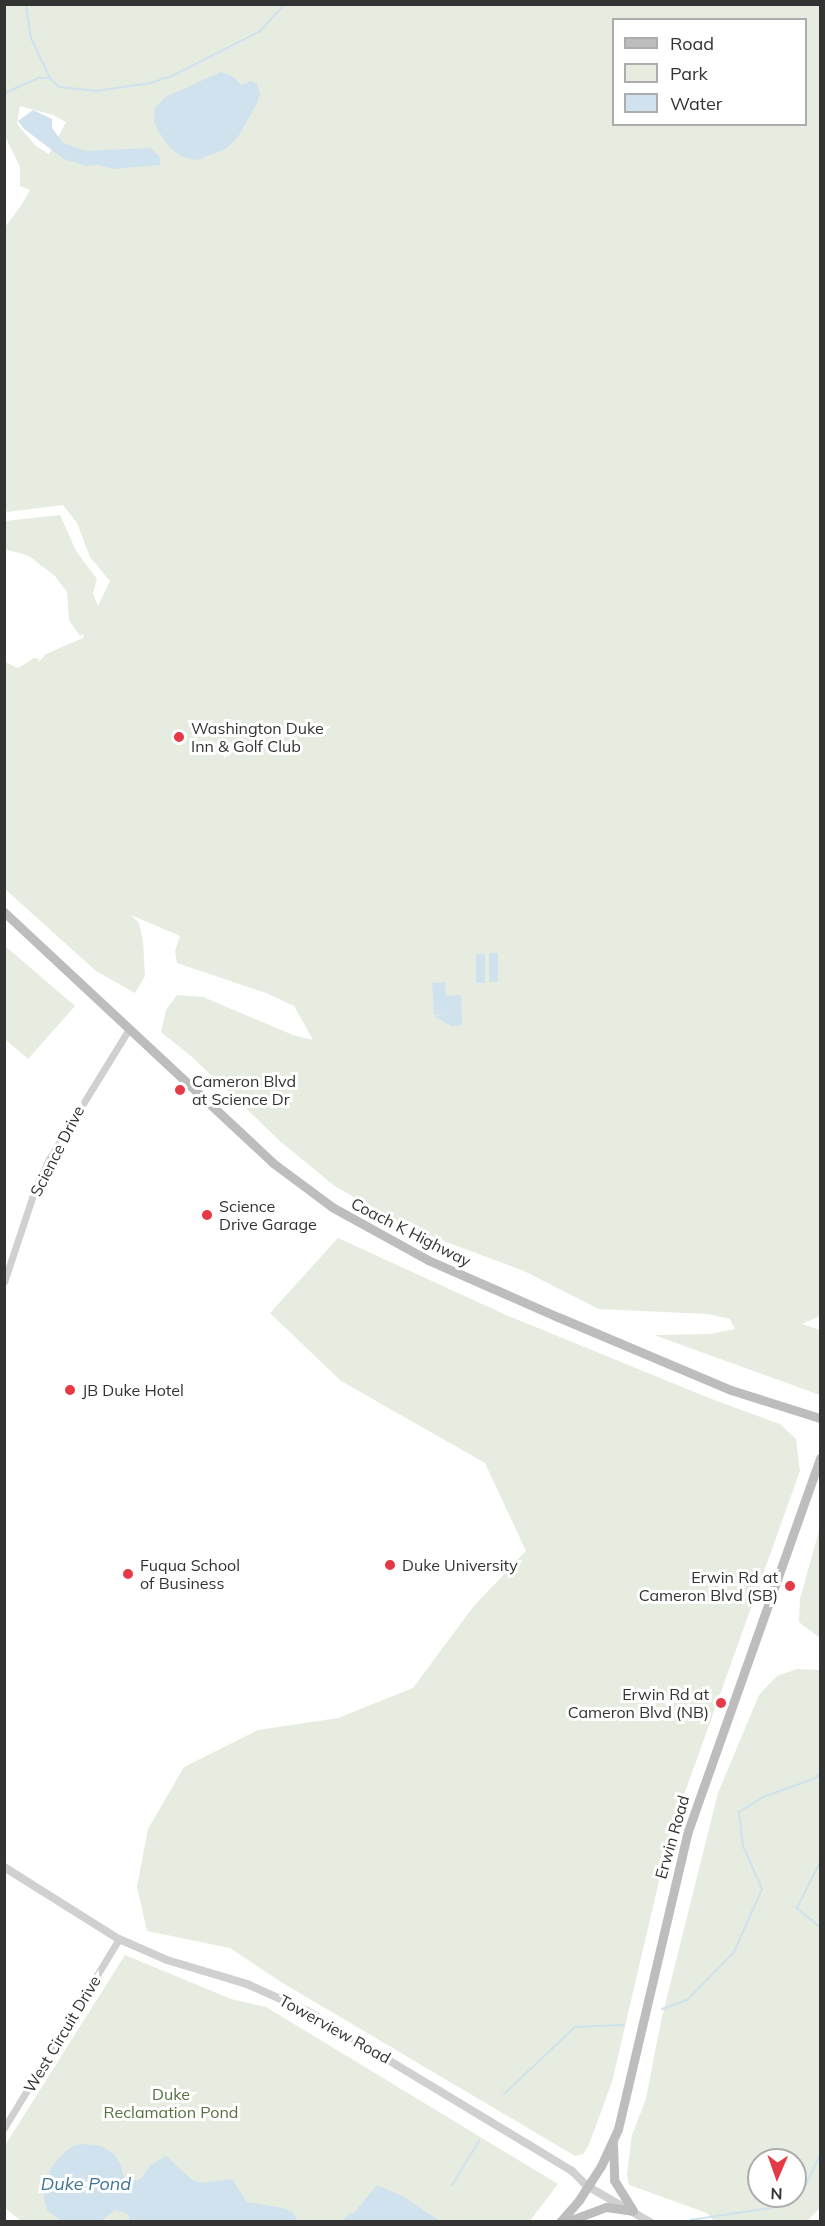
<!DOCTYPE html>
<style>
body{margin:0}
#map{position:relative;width:825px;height:2226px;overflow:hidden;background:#fff;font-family:Mulish,sans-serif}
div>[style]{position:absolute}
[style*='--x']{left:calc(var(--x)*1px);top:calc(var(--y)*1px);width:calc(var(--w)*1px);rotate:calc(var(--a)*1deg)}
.green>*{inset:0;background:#e6ecdf}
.water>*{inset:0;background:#cfe2ee;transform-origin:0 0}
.stream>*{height:2px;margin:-1px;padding:0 1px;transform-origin:1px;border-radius:1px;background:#cfe2ee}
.minor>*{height:7px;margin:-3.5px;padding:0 3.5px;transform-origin:3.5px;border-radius:3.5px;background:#d0d0d0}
.tertiary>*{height:8px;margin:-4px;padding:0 4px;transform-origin:4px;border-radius:4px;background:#d0d0d0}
.secondary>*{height:9px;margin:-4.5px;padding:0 4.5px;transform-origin:4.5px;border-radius:4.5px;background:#bdbdbd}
.dots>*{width:16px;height:16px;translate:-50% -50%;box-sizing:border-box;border:3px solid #fff;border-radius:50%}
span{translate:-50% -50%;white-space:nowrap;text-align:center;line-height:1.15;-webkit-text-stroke:6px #fff;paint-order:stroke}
.poi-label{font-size:16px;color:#333}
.left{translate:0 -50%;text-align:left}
.right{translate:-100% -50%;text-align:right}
.street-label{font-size:16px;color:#333}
.park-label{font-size:16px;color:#56703f}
.water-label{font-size:18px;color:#3f7597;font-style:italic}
.frame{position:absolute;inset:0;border:6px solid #333;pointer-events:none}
.legend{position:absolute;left:612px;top:18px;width:195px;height:108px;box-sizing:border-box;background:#fff;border:2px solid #adadad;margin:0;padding:8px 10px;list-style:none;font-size:18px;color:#333}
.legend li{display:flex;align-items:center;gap:12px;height:30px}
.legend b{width:30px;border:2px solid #adadad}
.north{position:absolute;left:747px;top:2148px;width:60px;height:60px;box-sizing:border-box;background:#fff;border:2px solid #adadad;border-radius:50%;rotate:182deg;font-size:16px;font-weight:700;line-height:24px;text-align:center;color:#333}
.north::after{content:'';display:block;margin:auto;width:21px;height:27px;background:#e63946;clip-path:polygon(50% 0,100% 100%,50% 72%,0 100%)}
</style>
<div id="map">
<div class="green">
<div style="clip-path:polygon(evenodd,5px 5px,820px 5px,820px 1316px,802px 1324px,820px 1330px,820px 1395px,654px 1335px,710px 1334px,735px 1329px,730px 1319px,708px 1314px,599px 1309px,524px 1271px,412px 1229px,336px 1187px,281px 1142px,192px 1057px,161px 1032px,166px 1010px,177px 995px,203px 997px,293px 1035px,313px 1040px,294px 1006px,266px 993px,177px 963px,175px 951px,180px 936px,131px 915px,139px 923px,143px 941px,145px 976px,135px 993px,96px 971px,5px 889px,5px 662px,18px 668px,34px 658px,39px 659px,38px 663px,46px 654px,83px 638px,84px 634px,80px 636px,69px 620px,67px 592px,55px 576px,29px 556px,5px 549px,5px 521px,60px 515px,76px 551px,97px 579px,93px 593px,98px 606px,110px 581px,90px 557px,77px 523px,63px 505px,7px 512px,5px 507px,5px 227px,21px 206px,30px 190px,20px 186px,20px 167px,5px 136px,5px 5px,614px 20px,806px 20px,806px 124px,614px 124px,614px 20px,5px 5px,20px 106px,53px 115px,66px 122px,49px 154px,36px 146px,17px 124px,20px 106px)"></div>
<div style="clip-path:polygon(5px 946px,75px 1006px,28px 1059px,5px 1039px)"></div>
<div style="clip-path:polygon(338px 1238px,506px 1315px,709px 1398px,780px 1424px,796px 1439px,800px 1471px,670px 1834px,612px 2082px,588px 2147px,583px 2154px,575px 2156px,281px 1982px,230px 1948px,147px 1931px,137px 1887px,148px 1829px,184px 1767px,258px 1730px,338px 1718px,413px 1688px,473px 1607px,526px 1551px,485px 1463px,341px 1381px,270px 1313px)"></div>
<div style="clip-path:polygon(820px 1527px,820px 1638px,799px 1622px,800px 1599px)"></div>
<div style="clip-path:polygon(evenodd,797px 1669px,820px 1670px,820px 2208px,807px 2221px,714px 2221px,707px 2213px,629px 2185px,627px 2174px,632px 2135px,646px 2099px,661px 2021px,718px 1793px,759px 1695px,777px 1676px,797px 1669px,759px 2160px,795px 2160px,795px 2196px,759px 2196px,759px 2160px)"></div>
<div style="clip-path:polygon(125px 1955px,231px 1999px,266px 2007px,558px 2184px,530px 2221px,21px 2221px,5px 2208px,4px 2147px)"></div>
</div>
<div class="water">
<div style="clip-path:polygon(221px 72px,234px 77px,241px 85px,251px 81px,257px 84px,260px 94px,256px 105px,238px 137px,227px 148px,198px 160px,182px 157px,170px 148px,158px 131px,154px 121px,155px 108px,165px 97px)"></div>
<div style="clip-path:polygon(33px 110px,52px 119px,52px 128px,63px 143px,86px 151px,151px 148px,160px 157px,160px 165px,113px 169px,98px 165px,87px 166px,64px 159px,24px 129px,18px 121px)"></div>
<div style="left:489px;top:953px;width:9px;height:29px"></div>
<div style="left:476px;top:954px;width:9px;height:29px"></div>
<div style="clip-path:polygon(445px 982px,446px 996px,461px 995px,462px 1025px,452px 1026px,436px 1018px,436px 1016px,448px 1014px,434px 1015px,432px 983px)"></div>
<div style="clip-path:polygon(82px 2144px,101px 2146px,114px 2154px,120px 2163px,125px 2180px,130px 2182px,142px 2178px,150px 2165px,166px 2156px,191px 2179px,201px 2183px,232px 2179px,247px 2202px,283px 2208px,292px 2212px,298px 2221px,130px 2221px,128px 2214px,115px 2210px,101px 2221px,61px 2221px,47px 2210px,44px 2198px,45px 2183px,52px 2166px,66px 2151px,73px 2146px)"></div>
<div style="clip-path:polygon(377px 2185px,404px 2197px,440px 2221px,342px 2221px,350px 2213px,353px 2214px)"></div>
</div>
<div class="stream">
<div style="--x:26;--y:4;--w:34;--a:82"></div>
<div style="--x:31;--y:38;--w:44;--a:64.6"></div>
<div style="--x:4;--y:90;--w:4;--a:34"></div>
<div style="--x:7;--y:92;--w:35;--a:-24"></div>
<div style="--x:39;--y:78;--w:11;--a:0"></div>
<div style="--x:50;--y:78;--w:13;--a:45"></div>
<div style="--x:59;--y:87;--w:36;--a:6"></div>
<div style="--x:95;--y:91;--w:57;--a:-8.1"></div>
<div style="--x:151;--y:83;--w:24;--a:-19"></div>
<div style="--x:174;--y:75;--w:97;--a:-27.1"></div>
<div style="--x:260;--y:31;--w:37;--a:-47"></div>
<div style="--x:820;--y:1862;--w:51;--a:116.6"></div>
<div style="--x:797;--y:1908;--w:30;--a:40"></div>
<div style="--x:662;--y:2009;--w:27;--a:-20"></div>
<div style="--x:687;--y:2000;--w:67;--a:-45.6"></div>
<div style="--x:734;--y:1952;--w:69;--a:-66"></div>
<div style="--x:762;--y:1889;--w:47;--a:-113.8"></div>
<div style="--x:743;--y:1846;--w:34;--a:-97"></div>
<div style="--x:739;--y:1812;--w:28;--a:-32"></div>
<div style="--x:763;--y:1797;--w:56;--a:-19.7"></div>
<div style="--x:816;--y:1778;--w:6;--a:-51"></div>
<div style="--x:504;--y:2094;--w:98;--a:-43.3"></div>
<div style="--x:575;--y:2027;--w:49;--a:-2.3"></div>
<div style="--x:452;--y:2185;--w:52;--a:-58.5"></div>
<div style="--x:690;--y:2220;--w:82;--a:-8.4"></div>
<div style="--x:771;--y:2208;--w:34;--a:-26"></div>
<div style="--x:802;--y:2193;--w:42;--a:-64.7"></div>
</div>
<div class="minor">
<div style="--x:4;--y:1282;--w:98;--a:-71.6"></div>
<div style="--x:35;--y:1189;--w:33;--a:-65"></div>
<div style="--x:49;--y:1159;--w:153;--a:-58.4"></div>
<div style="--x:4;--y:2128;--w:221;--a:-58.7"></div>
</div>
<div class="tertiary">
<div style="--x:4;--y:1867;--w:136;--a:32.1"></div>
<div style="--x:119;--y:1939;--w:52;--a:23.6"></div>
<div style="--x:167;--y:1960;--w:84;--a:16.7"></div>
<div style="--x:247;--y:1984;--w:66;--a:24.2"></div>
<div style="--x:307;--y:2011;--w:256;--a:31.1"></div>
<div style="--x:526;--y:2143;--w:54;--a:31.3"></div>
<div style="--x:572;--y:2171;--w:21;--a:45"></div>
<div style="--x:587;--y:2186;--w:73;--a:29.7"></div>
</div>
<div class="secondary">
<div style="--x:4;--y:912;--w:368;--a:43"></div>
<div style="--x:273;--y:1163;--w:74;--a:36.7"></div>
<div style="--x:332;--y:1207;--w:110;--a:28.9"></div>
<div style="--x:428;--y:1260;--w:142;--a:23.7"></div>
<div style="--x:558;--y:1317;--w:188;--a:22.9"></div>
<div style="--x:731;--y:1390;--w:93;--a:17.5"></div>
<div style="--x:613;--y:2144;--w:36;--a:88"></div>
<div style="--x:614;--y:2180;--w:36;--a:58"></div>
<div style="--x:560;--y:2222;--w:29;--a:-49"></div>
<div style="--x:579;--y:2200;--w:40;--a:-57.1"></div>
<div style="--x:601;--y:2166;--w:41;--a:-65.3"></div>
<div style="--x:618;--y:2129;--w:306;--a:-76.8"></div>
<div style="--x:688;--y:1831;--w:396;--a:-70.5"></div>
<div style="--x:566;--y:2222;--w:43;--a:-20.6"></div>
<div style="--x:606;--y:2207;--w:27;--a:8"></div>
</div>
<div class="dots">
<div style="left:179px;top:737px;background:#e63946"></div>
<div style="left:180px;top:1090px;background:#e63946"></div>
<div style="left:207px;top:1215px;background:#e63946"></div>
<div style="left:70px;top:1390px;background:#e63946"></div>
<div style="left:390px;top:1565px;background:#e63946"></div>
<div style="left:128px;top:1574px;background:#e63946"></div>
<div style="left:790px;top:1586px;background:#e63946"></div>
<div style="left:721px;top:1703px;background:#e63946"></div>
</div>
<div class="poi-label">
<span class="left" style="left:191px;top:737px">Washington Duke<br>Inn &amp; Golf Club</span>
<span class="left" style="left:192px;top:1090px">Cameron Blvd<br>at Science Dr</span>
<span class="left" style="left:219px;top:1215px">Science<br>Drive Garage</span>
<span class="left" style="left:82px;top:1390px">JB Duke Hotel</span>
<span class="left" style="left:140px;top:1574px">Fuqua School<br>of Business</span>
<span class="left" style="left:402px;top:1565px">Duke University</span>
<span class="right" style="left:778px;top:1586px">Erwin Rd at<br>Cameron Blvd (SB)</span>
<span class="right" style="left:709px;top:1703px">Erwin Rd at<br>Cameron Blvd (NB)</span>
</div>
<div class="street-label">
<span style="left:57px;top:1151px;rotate:-63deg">Science Drive</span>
<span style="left:411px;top:1232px;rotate:27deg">Coach K Highway</span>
<span style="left:672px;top:1837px;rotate:-74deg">Erwin Road</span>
<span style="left:335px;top:2029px;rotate:29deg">Towerview Road</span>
<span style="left:62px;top:2034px;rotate:-59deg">West Circuit Drive</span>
</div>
<div class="park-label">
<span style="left:171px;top:2103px">Duke<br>Reclamation Pond</span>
</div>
<div class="water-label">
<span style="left:86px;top:2184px">Duke Pond</span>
</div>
<div class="frame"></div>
<ul class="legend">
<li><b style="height:8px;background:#bdbdbd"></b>Road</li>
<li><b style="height:16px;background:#e6ecdf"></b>Park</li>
<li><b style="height:16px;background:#cfe2ee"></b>Water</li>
</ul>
<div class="north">N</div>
</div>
